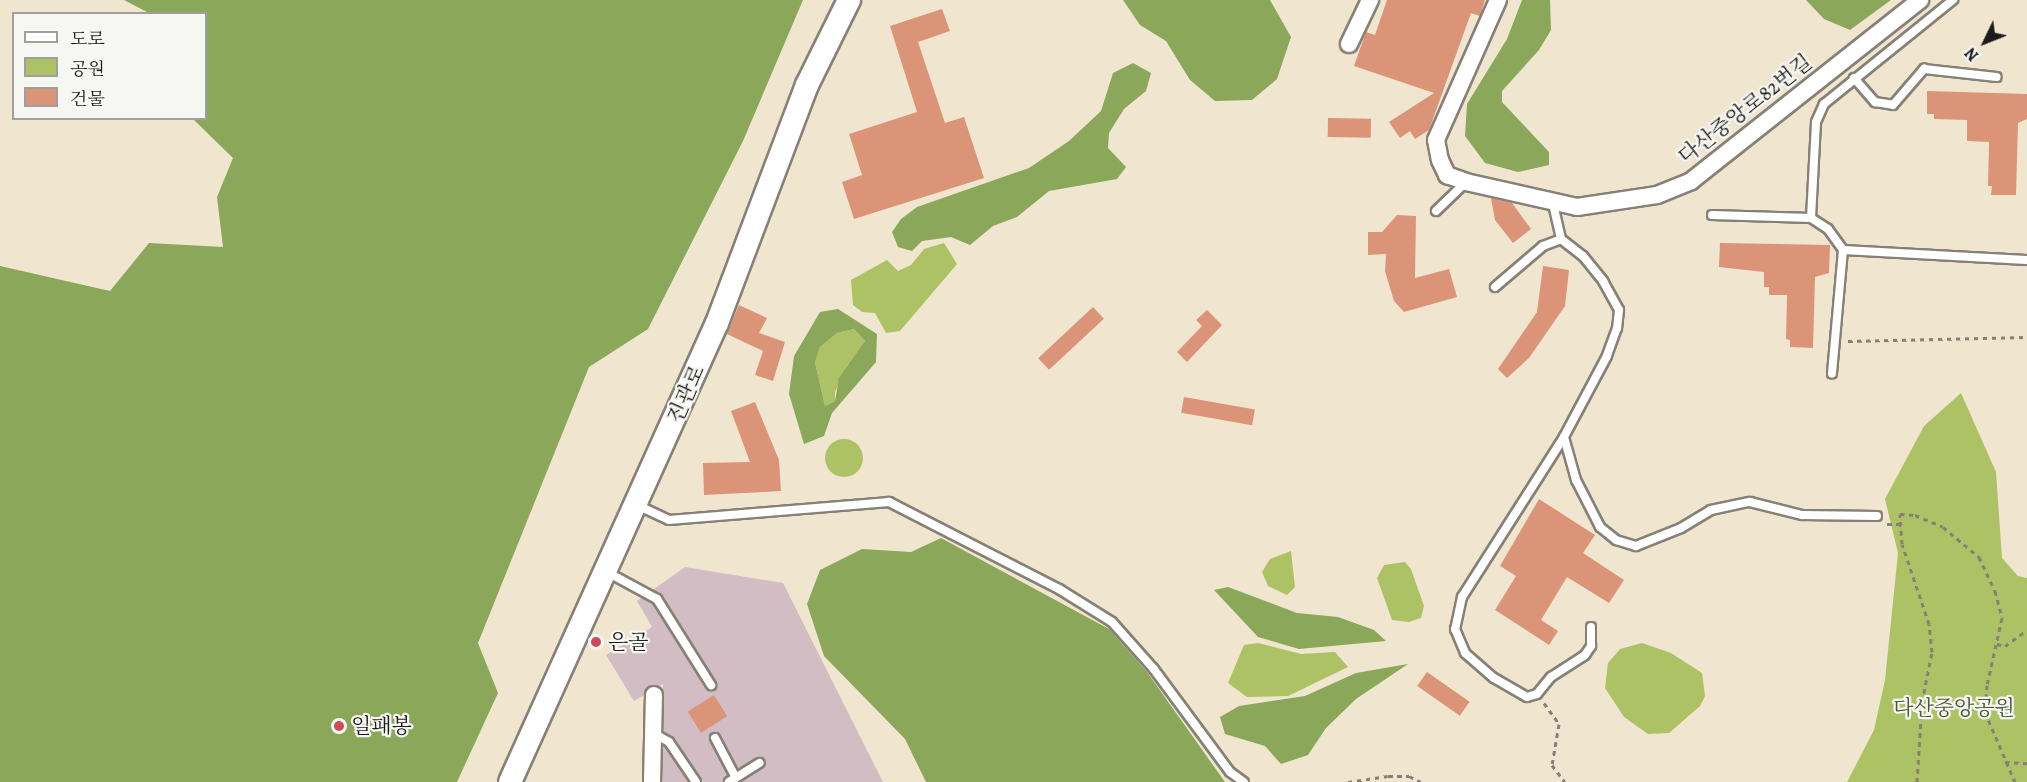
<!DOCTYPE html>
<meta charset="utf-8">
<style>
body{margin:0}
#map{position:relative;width:2027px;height:782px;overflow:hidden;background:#f0e6cf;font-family:Alegreya,"Noto Serif KR",serif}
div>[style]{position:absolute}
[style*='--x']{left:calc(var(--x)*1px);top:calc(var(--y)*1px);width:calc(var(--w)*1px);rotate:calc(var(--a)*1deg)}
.industrial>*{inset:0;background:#d2bdc5}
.green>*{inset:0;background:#adc165}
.round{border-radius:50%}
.forest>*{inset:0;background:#8aa75a}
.building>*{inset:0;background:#db9477;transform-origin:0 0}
.path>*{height:3px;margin-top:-1.5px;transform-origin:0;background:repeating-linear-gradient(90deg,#868176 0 4.5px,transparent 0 9px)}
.roads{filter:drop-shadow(2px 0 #868176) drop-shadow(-2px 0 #868176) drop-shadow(0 2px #868176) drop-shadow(0 -2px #868176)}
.lane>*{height:8px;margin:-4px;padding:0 4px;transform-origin:4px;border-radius:4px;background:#fff}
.street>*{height:16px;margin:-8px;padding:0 8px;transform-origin:8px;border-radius:8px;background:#fff}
.secondary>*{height:22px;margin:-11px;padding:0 11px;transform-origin:11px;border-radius:11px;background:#fff}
.dots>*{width:16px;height:16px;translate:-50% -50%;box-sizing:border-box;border:3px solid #f6f6f2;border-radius:50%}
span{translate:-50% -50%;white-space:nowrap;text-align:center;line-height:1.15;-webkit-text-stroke:4.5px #f6f6f2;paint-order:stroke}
.street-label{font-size:21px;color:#1c1c1c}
.poi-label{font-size:21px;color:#1c1c1c}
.left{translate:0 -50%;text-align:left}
.park-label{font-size:21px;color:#4f5636}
.legend{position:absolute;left:12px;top:12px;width:195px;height:108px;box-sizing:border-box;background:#f6f6f2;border:2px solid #9f9f9c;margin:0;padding:8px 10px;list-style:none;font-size:18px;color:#1c1c1c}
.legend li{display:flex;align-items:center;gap:12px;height:30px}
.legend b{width:30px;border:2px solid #9f9f9c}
.north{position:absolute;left:1955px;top:12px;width:60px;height:60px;-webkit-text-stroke:4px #f6f6f2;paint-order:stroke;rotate:227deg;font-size:16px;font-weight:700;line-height:24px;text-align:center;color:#1c1c1c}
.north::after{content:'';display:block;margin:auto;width:21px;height:27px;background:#1c1c1c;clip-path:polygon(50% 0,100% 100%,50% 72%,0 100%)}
</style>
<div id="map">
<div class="industrial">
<div style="clip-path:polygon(685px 567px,783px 583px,883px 782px,661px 782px,663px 684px,634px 701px,606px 655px,652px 627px,637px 601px)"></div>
</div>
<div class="green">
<div style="clip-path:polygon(944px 243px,957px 264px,900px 331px,886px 333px,875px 313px,862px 312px,853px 305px,851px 280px,887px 260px,898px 271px,911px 265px,924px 249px)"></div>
<div style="clip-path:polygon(854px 329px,865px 341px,859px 354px,848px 365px,835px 392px,835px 401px,825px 406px,815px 362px,820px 347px,837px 333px)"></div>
<div style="clip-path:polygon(1961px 393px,1996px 472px,2002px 558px,2018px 576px,2027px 578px,2027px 782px,1847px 782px,1874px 730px,1885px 680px,1898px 553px,1885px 499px,1924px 426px)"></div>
<div class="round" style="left:825px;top:439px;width:38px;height:38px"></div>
<div style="clip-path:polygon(1291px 551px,1295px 587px,1287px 595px,1268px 586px,1262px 572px,1270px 559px)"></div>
<div style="clip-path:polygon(1405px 562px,1411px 569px,1424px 606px,1421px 618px,1409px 622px,1392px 620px,1377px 578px,1384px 565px)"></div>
<div style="clip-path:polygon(1258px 643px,1301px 654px,1335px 652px,1348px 667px,1288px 696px,1247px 697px,1228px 683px,1244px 645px)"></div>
<div style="clip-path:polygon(1642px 643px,1671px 653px,1702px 673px,1705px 696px,1700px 706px,1669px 733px,1648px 734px,1624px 717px,1605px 688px,1608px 663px,1620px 649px)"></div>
</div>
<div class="forest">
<div style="clip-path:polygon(124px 0,803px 0,743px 141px,648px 329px,589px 367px,478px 643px,498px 693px,457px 782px,0 782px,0 266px,110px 291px,149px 243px,223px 247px,217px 197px,233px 158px,193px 119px,206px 118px,206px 14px,149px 13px)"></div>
<div style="clip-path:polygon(1123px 0,1270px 0,1291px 37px,1277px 79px,1252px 100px,1215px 101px,1190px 80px,1166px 41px,1140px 25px)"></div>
<div style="clip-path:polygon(1522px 0,1550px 0,1551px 30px,1539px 50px,1502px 91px,1502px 102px,1549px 152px,1549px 165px,1518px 172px,1485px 163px,1465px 136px,1467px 104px,1507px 39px)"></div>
<div style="clip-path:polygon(1806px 0,1891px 0,1850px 30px,1824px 19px)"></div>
<div style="clip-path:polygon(1133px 63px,1151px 73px,1146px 91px,1124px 109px,1109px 133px,1108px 148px,1126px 167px,1117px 179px,1049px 191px,1017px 217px,993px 226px,970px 245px,951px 237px,922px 241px,912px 251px,898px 247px,892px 232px,901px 219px,917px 207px,1029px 168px,1069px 141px,1101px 111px,1113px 73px)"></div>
<div style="clip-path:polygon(evenodd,838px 309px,877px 334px,876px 362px,832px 413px,824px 436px,804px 444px,789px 394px,794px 356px,820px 312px,838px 309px,854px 329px,865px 341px,839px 378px,835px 401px,825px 406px,815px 362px,820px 347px,837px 333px,854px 329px)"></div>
<div style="clip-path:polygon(941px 538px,1109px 629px,1147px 672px,1225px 782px,926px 782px,905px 739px,824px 656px,807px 604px,820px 570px,862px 549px,911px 552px)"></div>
<div style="clip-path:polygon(1228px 587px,1297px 613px,1338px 617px,1374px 630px,1386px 641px,1299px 649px,1258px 637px,1214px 590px)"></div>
<div style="clip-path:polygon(1408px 664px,1356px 699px,1326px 728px,1308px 755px,1281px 764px,1265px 746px,1225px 734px,1220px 717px,1239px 706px,1305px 696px,1356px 673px)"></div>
</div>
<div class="building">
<div style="clip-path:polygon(1387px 0,1485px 0,1480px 16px,1471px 13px,1429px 130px,1415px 139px,1410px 131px,1400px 138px,1389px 122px,1434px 93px,1354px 66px,1366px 32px,1375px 35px)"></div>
<div style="clip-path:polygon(942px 9px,950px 31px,918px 42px,945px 123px,964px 117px,984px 178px,854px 219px,842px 182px,862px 175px,849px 134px,917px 112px,890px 26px)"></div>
<div style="clip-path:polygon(1927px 91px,2027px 94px,2027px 119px,2018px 123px,2016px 195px,1991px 195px,1992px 186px,1988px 186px,1989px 142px,1967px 141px,1967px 120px,1934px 119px,1934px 114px,1927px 114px)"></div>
<div style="left:1328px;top:118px;width:43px;height:19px;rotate:1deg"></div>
<div style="clip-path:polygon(1491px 198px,1512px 203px,1531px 229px,1513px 243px,1495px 220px)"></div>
<div style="clip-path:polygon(1397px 215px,1416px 216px,1415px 278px,1449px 269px,1457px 297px,1404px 312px,1394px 301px,1385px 271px,1386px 254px,1368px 255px,1368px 232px,1382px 232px)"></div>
<div style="clip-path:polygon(1720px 243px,1830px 245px,1829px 273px,1815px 277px,1813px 348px,1790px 347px,1790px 340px,1786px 339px,1787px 295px,1769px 295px,1769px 287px,1764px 287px,1764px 272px,1719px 267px)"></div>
<div style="clip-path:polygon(1543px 266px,1569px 270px,1565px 306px,1529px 358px,1507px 378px,1498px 369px,1537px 312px)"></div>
<div style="clip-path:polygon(739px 305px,767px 318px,759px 333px,785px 342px,773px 381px,755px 375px,763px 351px,727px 334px)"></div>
<div style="left:1093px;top:307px;width:16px;height:75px;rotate:47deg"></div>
<div style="clip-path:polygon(1207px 310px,1222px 325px,1187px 362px,1177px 352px,1202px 326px,1196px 320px)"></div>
<div style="left:1184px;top:397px;width:72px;height:16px;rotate:10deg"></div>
<div style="clip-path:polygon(755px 402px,779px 460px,781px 491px,704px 495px,703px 463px,750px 462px,731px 411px)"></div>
<div style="clip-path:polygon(1539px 499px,1595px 535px,1583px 553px,1624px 580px,1609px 603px,1567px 577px,1541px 620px,1558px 631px,1549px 645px,1495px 610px,1516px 576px,1500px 566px)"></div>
<div style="left:1427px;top:672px;width:52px;height:17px;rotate:35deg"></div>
<div style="left:714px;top:695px;width:25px;height:31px;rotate:58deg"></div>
</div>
<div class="path">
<div style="--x:1848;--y:341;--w:179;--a:-1.3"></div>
<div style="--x:1887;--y:524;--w:13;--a:0"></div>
<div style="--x:1997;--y:644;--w:8;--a:14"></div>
<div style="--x:2005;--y:646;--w:27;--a:-36"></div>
<div style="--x:1544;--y:703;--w:26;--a:54"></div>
<div style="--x:1559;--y:724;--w:42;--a:99.7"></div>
<div style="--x:1552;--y:765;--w:21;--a:53"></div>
<div style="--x:2005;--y:762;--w:22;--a:3"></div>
<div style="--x:1694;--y:781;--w:1;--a:90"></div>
<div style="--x:1348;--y:782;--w:40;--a:-8.5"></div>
<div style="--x:1388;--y:776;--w:21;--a:0"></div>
<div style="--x:1409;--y:776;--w:13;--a:27"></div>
<div style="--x:1917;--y:782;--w:80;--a:-86.4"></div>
<div style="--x:1922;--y:702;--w:51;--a:-78.7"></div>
<div style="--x:1932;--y:652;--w:28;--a:-96"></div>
<div style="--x:1929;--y:624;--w:84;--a:-108.6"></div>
<div style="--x:1902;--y:544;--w:30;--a:-94"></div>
<div style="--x:1900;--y:514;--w:15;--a:4"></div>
<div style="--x:1915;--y:515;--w:30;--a:23"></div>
<div style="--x:1943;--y:527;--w:47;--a:39.8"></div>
<div style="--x:1979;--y:557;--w:38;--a:65"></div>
<div style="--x:1995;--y:591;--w:28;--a:75"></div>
<div style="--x:2002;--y:618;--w:69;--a:102.6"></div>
<div style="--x:1987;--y:685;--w:27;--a:94"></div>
<div style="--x:1985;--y:712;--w:76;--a:66.8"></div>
</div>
<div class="roads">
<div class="lane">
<div style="--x:1854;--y:78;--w:32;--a:49"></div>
<div style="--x:1875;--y:102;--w:18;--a:9"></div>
<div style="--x:1893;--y:105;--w:48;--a:-49.3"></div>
<div style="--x:1924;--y:69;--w:73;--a:6.3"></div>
<div style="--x:1553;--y:204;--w:36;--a:77"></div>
<div style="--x:1561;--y:239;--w:28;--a:38"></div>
<div style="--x:1583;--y:256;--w:32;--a:51"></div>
<div style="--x:1603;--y:281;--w:33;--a:61"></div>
<div style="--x:1619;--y:310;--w:18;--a:96"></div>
<div style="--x:1617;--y:328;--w:30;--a:110"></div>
<div style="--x:1607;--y:356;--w:92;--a:118"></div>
<div style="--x:1564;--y:437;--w:190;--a:122.5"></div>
<div style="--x:1462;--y:597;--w:33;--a:102"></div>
<div style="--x:1455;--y:629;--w:26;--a:67"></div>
<div style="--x:1465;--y:653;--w:38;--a:41"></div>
<div style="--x:1494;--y:678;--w:38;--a:30"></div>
<div style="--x:1527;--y:697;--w:10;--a:-17"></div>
<div style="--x:1537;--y:694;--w:22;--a:-51"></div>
<div style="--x:1551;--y:677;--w:40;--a:-32.9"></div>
<div style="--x:1585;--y:655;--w:11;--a:-56"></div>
<div style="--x:1591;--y:646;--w:19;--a:-90"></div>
<div style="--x:1436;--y:211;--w:42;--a:-44"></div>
<div style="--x:1712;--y:215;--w:99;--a:1.7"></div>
<div style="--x:1811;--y:218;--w:20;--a:33"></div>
<div style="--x:1828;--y:229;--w:26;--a:54"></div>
<div style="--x:1843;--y:250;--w:124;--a:95.1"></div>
<div style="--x:1811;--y:218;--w:96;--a:-87"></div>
<div style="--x:1816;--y:122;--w:20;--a:-66"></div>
<div style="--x:1824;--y:104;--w:166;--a:-38.9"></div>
<div style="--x:1843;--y:250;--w:184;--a:3.1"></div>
<div style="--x:1495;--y:287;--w:63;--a:-40.5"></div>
<div style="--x:1543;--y:246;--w:19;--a:-21"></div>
<div style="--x:1564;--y:437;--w:45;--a:74.4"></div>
<div style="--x:1576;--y:480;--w:53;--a:62.9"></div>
<div style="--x:1600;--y:527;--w:21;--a:39"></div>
<div style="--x:1616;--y:540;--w:21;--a:17"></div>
<div style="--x:1636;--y:546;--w:48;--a:-21.8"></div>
<div style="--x:1681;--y:528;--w:35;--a:-31"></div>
<div style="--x:1711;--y:510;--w:40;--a:-12"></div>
<div style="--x:1750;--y:502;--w:54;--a:14"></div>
<div style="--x:1802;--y:515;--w:75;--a:0.8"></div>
<div style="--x:637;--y:505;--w:35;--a:25"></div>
<div style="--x:669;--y:520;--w:221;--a:-4.7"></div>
<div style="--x:889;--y:502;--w:191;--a:27.1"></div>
<div style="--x:1059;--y:589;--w:62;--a:31.9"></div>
<div style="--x:1112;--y:622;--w:62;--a:48.3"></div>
<div style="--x:1153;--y:668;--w:129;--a:53.5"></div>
<div style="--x:1230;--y:772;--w:17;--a:36"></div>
<div style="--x:607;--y:572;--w:57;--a:28.4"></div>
<div style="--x:657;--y:599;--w:102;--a:57.9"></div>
<div style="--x:653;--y:733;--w:18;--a:29"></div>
<div style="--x:669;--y:742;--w:48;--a:56"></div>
<div style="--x:715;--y:738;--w:45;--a:62.3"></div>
<div style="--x:729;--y:782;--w:36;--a:-32"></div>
</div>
<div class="street">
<div style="--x:1498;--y:0;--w:153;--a:113.9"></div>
<div style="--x:1436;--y:140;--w:20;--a:79"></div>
<div style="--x:1440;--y:160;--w:17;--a:65"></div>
<div style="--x:1447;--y:175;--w:20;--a:20"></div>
<div style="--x:1466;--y:182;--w:114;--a:12.7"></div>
<div style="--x:1577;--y:207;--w:81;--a:-8.5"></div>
<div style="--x:1657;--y:195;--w:37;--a:-22"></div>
<div style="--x:1691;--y:181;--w:292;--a:-38.3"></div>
<div style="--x:1349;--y:44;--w:49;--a:-64.5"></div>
<div style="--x:652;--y:782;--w:87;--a:-88.7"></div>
</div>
<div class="secondary">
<div style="--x:510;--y:782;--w:504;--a:-65.73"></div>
<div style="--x:717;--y:323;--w:254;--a:-69.3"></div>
<div style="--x:807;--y:85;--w:95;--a:-63.7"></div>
</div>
</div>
<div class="dots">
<div style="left:596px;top:642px;background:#d1495b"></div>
<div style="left:339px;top:726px;background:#d1495b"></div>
</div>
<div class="street-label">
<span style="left:1745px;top:109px;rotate:-38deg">다산중앙로82번길</span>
<span style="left:686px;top:394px;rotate:-66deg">진관로</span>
</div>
<div class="poi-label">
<span class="left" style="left:608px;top:642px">은골</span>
<span class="left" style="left:351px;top:726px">일패봉</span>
</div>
<div class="park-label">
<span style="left:1954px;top:708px">다산중앙공원</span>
</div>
<ul class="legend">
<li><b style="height:8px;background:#fff"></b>도로</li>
<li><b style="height:16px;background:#adc165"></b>공원</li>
<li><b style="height:16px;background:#db9477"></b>건물</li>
</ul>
<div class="north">N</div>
</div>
